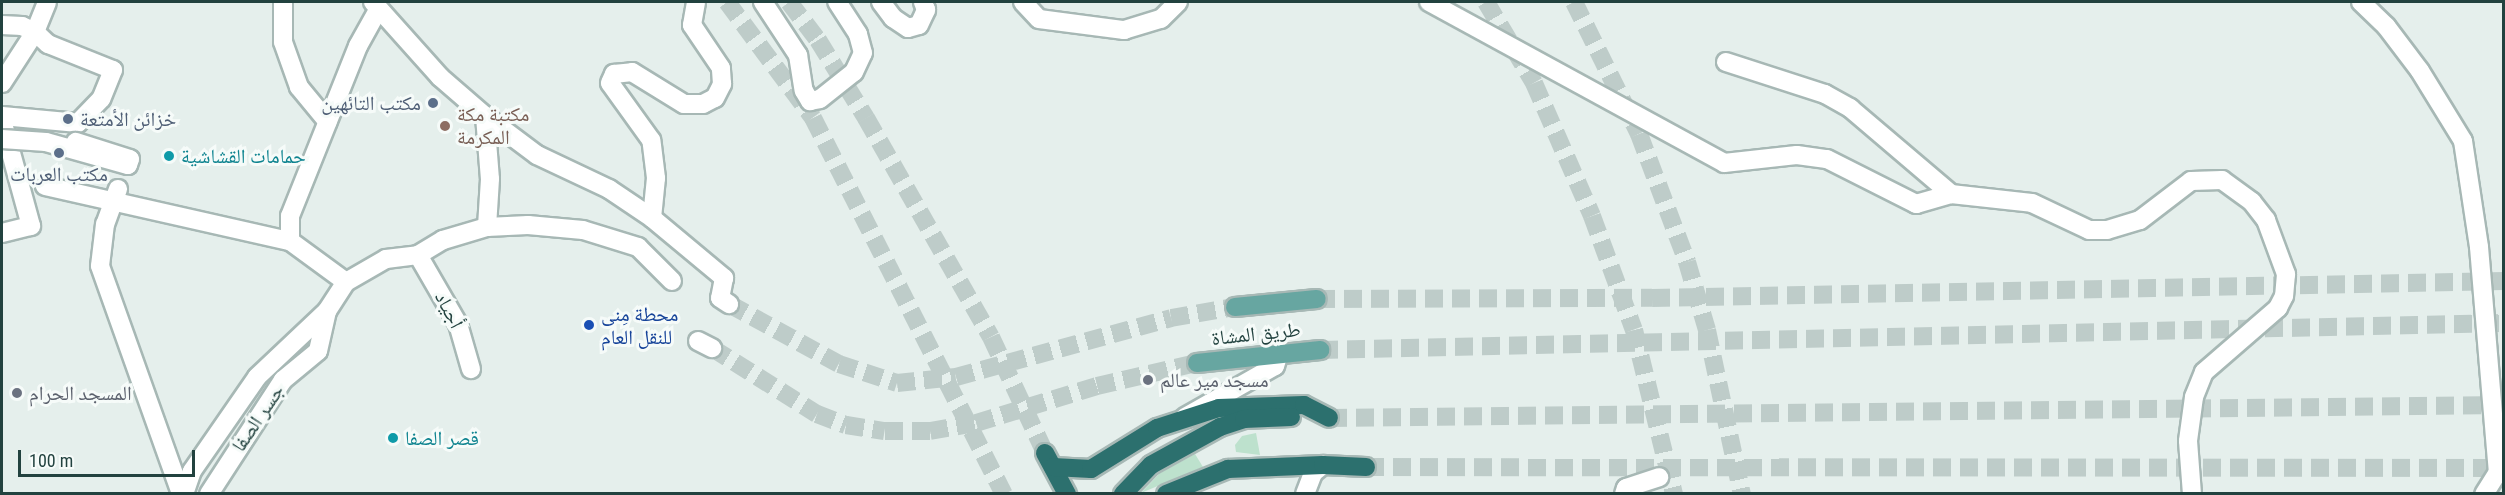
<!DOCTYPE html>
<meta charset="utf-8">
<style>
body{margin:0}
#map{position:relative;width:2505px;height:495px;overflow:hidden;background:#e5efec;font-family:"Roboto Condensed","Noto Naskh Arabic",sans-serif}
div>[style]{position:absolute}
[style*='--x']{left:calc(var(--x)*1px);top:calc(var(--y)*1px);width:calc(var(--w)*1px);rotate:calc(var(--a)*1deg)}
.green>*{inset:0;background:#bde1cd}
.major-tunnel>*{height:18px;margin-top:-9px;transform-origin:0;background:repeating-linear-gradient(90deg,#beccc9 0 18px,transparent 0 27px)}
.highway-tunnel>*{height:18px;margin-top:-9px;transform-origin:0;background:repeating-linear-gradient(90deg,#beccc9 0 18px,transparent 0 27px)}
.roads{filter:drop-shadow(2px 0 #a7b8b5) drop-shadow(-2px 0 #a7b8b5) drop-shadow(0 2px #a7b8b5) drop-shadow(0 -2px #a7b8b5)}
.minor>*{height:18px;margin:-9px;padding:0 9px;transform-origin:9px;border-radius:9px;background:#fff}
.major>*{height:18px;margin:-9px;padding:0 9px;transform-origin:9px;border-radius:9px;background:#67a6a1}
.highway>*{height:18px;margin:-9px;padding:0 9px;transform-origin:9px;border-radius:9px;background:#2c706e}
.bridges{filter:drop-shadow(2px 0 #a7b8b5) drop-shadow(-2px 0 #a7b8b5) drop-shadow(0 2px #a7b8b5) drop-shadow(0 -2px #a7b8b5)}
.minor-bridge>*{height:18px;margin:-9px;padding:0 9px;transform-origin:9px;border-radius:9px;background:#fff}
.dots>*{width:16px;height:16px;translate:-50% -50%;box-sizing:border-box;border:3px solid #f6fbf9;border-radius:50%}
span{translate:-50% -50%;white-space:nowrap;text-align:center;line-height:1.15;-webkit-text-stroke:6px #f6fbf9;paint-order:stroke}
.service-label{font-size:20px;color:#4e5e75}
.right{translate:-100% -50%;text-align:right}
.left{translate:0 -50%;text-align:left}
.education-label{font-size:20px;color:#785e54}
.culture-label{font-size:20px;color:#0d838f}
.street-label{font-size:20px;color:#22423f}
.transit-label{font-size:20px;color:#164399}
.worship-label{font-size:20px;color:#5b616d}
.frame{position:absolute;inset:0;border:3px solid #22423f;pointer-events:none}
.scale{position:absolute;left:18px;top:450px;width:177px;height:27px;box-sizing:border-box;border:3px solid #22423f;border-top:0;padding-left:8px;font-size:18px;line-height:21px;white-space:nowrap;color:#22423f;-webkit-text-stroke:4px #f6fbf9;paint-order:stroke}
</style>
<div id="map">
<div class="green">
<div style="clip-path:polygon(1256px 433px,1260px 455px,1236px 452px,1235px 445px,1242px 436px)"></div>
<div style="clip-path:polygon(1195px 454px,1203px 467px,1141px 493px,1160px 473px)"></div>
</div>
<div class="major-tunnel">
<div style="--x:1317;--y:299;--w:335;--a:-0.2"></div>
<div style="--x:1652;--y:298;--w:852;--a:-1.14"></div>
<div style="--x:729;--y:304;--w:125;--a:28.6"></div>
<div style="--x:839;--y:364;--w:61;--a:18.1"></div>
<div style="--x:897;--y:383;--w:59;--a:-5.8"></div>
<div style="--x:956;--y:377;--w:223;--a:-15.3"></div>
<div style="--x:1171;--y:318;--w:65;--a:-9.8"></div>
<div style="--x:712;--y:348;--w:124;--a:32.2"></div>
<div style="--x:817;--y:414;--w:31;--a:21"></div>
<div style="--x:846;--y:425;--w:39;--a:9"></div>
<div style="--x:885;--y:431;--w:45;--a:0"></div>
<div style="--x:930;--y:431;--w:47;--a:-9.9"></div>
<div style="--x:976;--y:423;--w:127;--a:-17"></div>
<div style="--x:1097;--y:386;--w:103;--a:-13"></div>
<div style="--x:1320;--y:350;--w:1184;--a:-1.31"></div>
</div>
<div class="highway-tunnel">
<div style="--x:727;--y:2;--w:144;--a:53.4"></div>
<div style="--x:813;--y:118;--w:422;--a:63.1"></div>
<div style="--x:789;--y:2;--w:48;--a:52.7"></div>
<div style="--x:818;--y:40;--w:92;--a:58.4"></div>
<div style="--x:866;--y:118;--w:252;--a:60.3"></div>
<div style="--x:991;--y:337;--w:128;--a:65"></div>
<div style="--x:1486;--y:2;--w:94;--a:59.3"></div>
<div style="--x:1534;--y:83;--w:145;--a:66.4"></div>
<div style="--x:1592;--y:216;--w:121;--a:69.8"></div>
<div style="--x:1634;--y:330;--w:169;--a:76.3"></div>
<div style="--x:1574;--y:2;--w:147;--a:63.8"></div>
<div style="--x:1639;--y:134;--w:137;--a:69.4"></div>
<div style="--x:1687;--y:262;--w:71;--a:73.6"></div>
<div style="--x:1707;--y:330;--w:168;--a:78"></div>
<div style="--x:1329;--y:418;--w:1175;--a:-0.63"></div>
<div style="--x:1366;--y:467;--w:1138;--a:0.05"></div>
</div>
<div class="roads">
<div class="minor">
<div style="--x:283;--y:2;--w:40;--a:90"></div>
<div style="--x:283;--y:42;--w:48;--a:70.4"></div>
<div style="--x:299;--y:87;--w:45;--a:50.4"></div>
<div style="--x:373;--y:2;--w:101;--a:48.2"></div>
<div style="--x:440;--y:77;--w:60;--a:40.9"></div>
<div style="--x:485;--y:116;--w:65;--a:36.9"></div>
<div style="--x:537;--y:155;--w:80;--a:25.3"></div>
<div style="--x:609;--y:189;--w:52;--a:34"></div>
<div style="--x:652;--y:218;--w:94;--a:39.8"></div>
<div style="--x:724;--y:278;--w:20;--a:101"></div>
<div style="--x:720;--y:298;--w:11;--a:34"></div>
<div style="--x:763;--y:2;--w:64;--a:56.6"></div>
<div style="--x:798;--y:55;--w:36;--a:81"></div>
<div style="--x:804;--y:91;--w:12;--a:59"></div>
<div style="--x:810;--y:101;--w:10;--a:-11"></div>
<div style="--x:820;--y:99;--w:43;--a:-38.5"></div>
<div style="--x:854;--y:72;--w:21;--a:-65"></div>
<div style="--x:863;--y:53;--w:20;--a:-105"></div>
<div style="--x:858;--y:34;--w:38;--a:-123"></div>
<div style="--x:881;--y:2;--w:20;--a:53"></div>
<div style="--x:893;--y:18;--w:18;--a:34"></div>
<div style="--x:908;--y:28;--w:11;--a:-15"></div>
<div style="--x:919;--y:25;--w:17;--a:-65"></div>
<div style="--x:926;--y:10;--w:9;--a:-111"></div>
<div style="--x:1023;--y:2;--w:23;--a:47"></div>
<div style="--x:1039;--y:19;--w:86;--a:7.4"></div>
<div style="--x:1124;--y:30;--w:39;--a:-17"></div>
<div style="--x:1161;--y:19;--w:24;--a:-45"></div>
<div style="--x:1429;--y:2;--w:336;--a:28.6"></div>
<div style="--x:1724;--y:163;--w:73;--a:-6.3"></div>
<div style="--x:1797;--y:155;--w:30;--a:8"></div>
<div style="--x:1827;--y:159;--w:100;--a:26.8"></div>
<div style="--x:1916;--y:204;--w:36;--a:-16"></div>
<div style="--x:2361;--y:2;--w:35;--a:44"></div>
<div style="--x:2386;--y:26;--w:56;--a:52.9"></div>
<div style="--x:2420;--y:71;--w:82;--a:58.4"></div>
<div style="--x:2463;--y:141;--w:107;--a:81.4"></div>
<div style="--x:2479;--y:247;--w:226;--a:85.2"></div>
<div style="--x:2498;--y:472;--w:26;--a:122"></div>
<div style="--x:2;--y:25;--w:20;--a:3"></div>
<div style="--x:22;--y:26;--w:14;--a:25"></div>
<div style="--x:35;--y:32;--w:18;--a:43"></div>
<div style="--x:48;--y:44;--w:70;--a:21.8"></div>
<div style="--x:113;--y:70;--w:31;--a:112"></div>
<div style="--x:101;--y:99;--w:33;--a:134"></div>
<div style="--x:78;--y:123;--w:76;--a:-174.7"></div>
<div style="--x:1726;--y:62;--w:104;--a:17.9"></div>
<div style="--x:1825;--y:94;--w:29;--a:29"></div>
<div style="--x:1850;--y:108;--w:133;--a:40.4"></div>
<div style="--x:1951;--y:194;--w:81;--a:6.3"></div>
<div style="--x:2032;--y:203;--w:63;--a:25.3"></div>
<div style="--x:2089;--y:230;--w:18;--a:0"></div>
<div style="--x:2107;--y:230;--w:34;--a:-17"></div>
<div style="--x:2140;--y:220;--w:64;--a:-37.4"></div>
<div style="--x:2191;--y:181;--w:31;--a:-2"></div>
<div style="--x:2222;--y:180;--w:37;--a:36"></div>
<div style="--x:2252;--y:202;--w:23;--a:52"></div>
<div style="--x:2266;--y:220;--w:58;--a:69.7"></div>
<div style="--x:2286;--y:274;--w:22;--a:95"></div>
<div style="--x:2284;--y:296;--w:13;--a:117"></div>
<div style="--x:2278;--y:308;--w:98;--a:139.1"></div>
<div style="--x:2204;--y:372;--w:27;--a:112"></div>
<div style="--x:2194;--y:397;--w:44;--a:97.8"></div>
<div style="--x:2188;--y:441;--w:53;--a:85.7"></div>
<div style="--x:2;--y:83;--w:61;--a:-57.1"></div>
<div style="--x:35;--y:32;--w:32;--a:-68"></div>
<div style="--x:485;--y:116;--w:63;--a:85.5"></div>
<div style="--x:490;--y:179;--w:48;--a:93.6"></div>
<div style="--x:45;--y:186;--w:251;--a:12.7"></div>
<div style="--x:290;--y:241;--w:69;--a:36.2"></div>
<div style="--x:118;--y:189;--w:37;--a:110"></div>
<div style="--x:105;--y:224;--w:42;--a:96.8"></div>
<div style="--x:100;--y:266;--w:242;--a:70.4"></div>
<div style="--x:652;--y:218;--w:40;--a:-84.3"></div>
<div style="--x:656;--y:178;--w:38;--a:-97"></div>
<div style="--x:651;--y:140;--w:70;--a:-125.7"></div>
<div style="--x:610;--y:83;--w:10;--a:-66"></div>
<div style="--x:614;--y:74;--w:18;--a:-6"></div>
<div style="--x:632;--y:72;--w:61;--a:31.6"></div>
<div style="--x:684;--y:104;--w:19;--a:0"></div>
<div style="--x:703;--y:104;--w:13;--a:-27"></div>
<div style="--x:715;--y:98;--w:16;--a:-63"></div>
<div style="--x:722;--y:84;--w:16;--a:-94"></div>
<div style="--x:721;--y:68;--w:52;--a:-124"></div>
<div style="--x:692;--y:25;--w:23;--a:-80"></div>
<div style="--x:2;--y:233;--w:30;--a:-14"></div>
<div style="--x:31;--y:226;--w:103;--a:-105.3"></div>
<div style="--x:290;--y:241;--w:25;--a:-90"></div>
<div style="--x:290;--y:216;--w:183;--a:-68.2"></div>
<div style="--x:358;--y:46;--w:41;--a:-60.9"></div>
<div style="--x:418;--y:255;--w:80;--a:59.9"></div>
<div style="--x:458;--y:324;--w:47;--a:73.9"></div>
<div style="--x:698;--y:341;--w:16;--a:27"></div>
<div style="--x:1185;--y:417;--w:103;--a:-29.5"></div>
<div style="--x:1275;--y:366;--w:14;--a:-73"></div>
<div style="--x:184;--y:494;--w:24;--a:-71"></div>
<div style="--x:192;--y:471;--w:114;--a:-55.3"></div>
<div style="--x:257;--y:377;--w:96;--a:-43.3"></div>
<div style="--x:327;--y:311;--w:35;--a:-57"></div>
<div style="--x:346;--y:282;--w:46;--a:-29.9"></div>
<div style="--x:386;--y:259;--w:32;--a:-7"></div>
<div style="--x:418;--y:255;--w:29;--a:-31"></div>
<div style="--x:443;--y:240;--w:46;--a:-16.5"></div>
<div style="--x:487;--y:227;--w:41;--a:-2.8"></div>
<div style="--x:528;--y:225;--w:55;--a:5.2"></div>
<div style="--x:583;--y:230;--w:58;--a:17.2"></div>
<div style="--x:638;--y:247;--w:48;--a:45"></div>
<div style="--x:209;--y:494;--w:136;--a:-57"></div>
<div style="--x:283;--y:380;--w:45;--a:-39.6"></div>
<div style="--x:318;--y:351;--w:41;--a:-77.3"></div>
<div style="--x:1305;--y:494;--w:22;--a:-69"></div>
<div style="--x:1313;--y:473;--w:13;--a:-39"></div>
<div style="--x:1624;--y:494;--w:6;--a:-72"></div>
<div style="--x:1626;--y:488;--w:35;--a:-18"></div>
</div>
<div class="major">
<div style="--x:1235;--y:307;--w:82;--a:-5.6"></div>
<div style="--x:1197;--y:363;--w:124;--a:-6"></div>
</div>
<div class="highway">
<div style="--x:1045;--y:453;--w:47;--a:61.8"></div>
<div style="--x:1053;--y:467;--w:38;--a:3"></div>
<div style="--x:1091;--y:469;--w:78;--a:-31.8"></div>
<div style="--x:1157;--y:428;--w:65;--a:-17.9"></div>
<div style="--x:1219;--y:408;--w:85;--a:-2"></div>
<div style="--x:1304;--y:405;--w:28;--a:27"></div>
<div style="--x:1123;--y:494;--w:40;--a:-46"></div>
<div style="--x:1151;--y:465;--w:79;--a:-28.8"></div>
<div style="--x:1220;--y:427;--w:25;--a:-18"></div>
<div style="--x:1244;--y:419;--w:47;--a:-2.4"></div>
<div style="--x:1166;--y:494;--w:67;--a:-22"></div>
<div style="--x:1228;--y:469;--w:95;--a:-2.4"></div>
<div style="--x:1323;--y:465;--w:43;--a:2.7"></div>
</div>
</div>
<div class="bridges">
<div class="minor-bridge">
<div style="--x:2;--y:139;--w:44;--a:3.9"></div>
<div style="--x:46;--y:142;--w:85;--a:15.7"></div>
<div style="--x:128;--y:165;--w:6;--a:-72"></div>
<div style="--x:130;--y:159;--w:57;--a:-162.5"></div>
</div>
</div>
<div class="dots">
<div style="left:433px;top:103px;background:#5c6f8a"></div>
<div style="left:68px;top:119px;background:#5c6f8a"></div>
<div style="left:445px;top:126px;background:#8d6e63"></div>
<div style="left:59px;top:153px;background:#5c6f8a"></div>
<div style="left:169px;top:156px;background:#0f9aa8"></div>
<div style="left:589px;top:325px;background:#1a4fb4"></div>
<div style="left:1148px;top:380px;background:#6b7280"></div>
<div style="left:17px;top:393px;background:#6b7280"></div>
<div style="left:393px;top:438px;background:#0f9aa8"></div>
</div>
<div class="service-label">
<span class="right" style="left:421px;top:103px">مكتب التائهين</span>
<span class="left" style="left:80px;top:119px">خزائن الأمتعة</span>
<span style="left:59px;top:174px">مكتب العربات</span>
</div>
<div class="education-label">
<span class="left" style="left:457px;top:126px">مكتبة مكة<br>المكرمة</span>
</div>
<div class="culture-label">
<span class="left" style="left:181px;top:156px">حمامات القشاشية</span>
<span class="left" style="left:405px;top:438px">قصر الصفا</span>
</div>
<div class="street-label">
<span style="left:449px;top:310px;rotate:63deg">أجياد</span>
<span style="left:1256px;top:334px;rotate:-6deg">طريق المشاة</span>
<span style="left:258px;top:418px;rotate:-56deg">جسر الصفا</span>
</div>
<div class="transit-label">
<span class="left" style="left:601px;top:326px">محطة مِنى<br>للنقل العام</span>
</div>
<div class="worship-label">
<span class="left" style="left:1160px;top:380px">مسجد مير عالم</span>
<span class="left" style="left:29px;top:393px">المسجد الحرام</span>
</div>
<div class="frame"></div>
<div class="scale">100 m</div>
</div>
